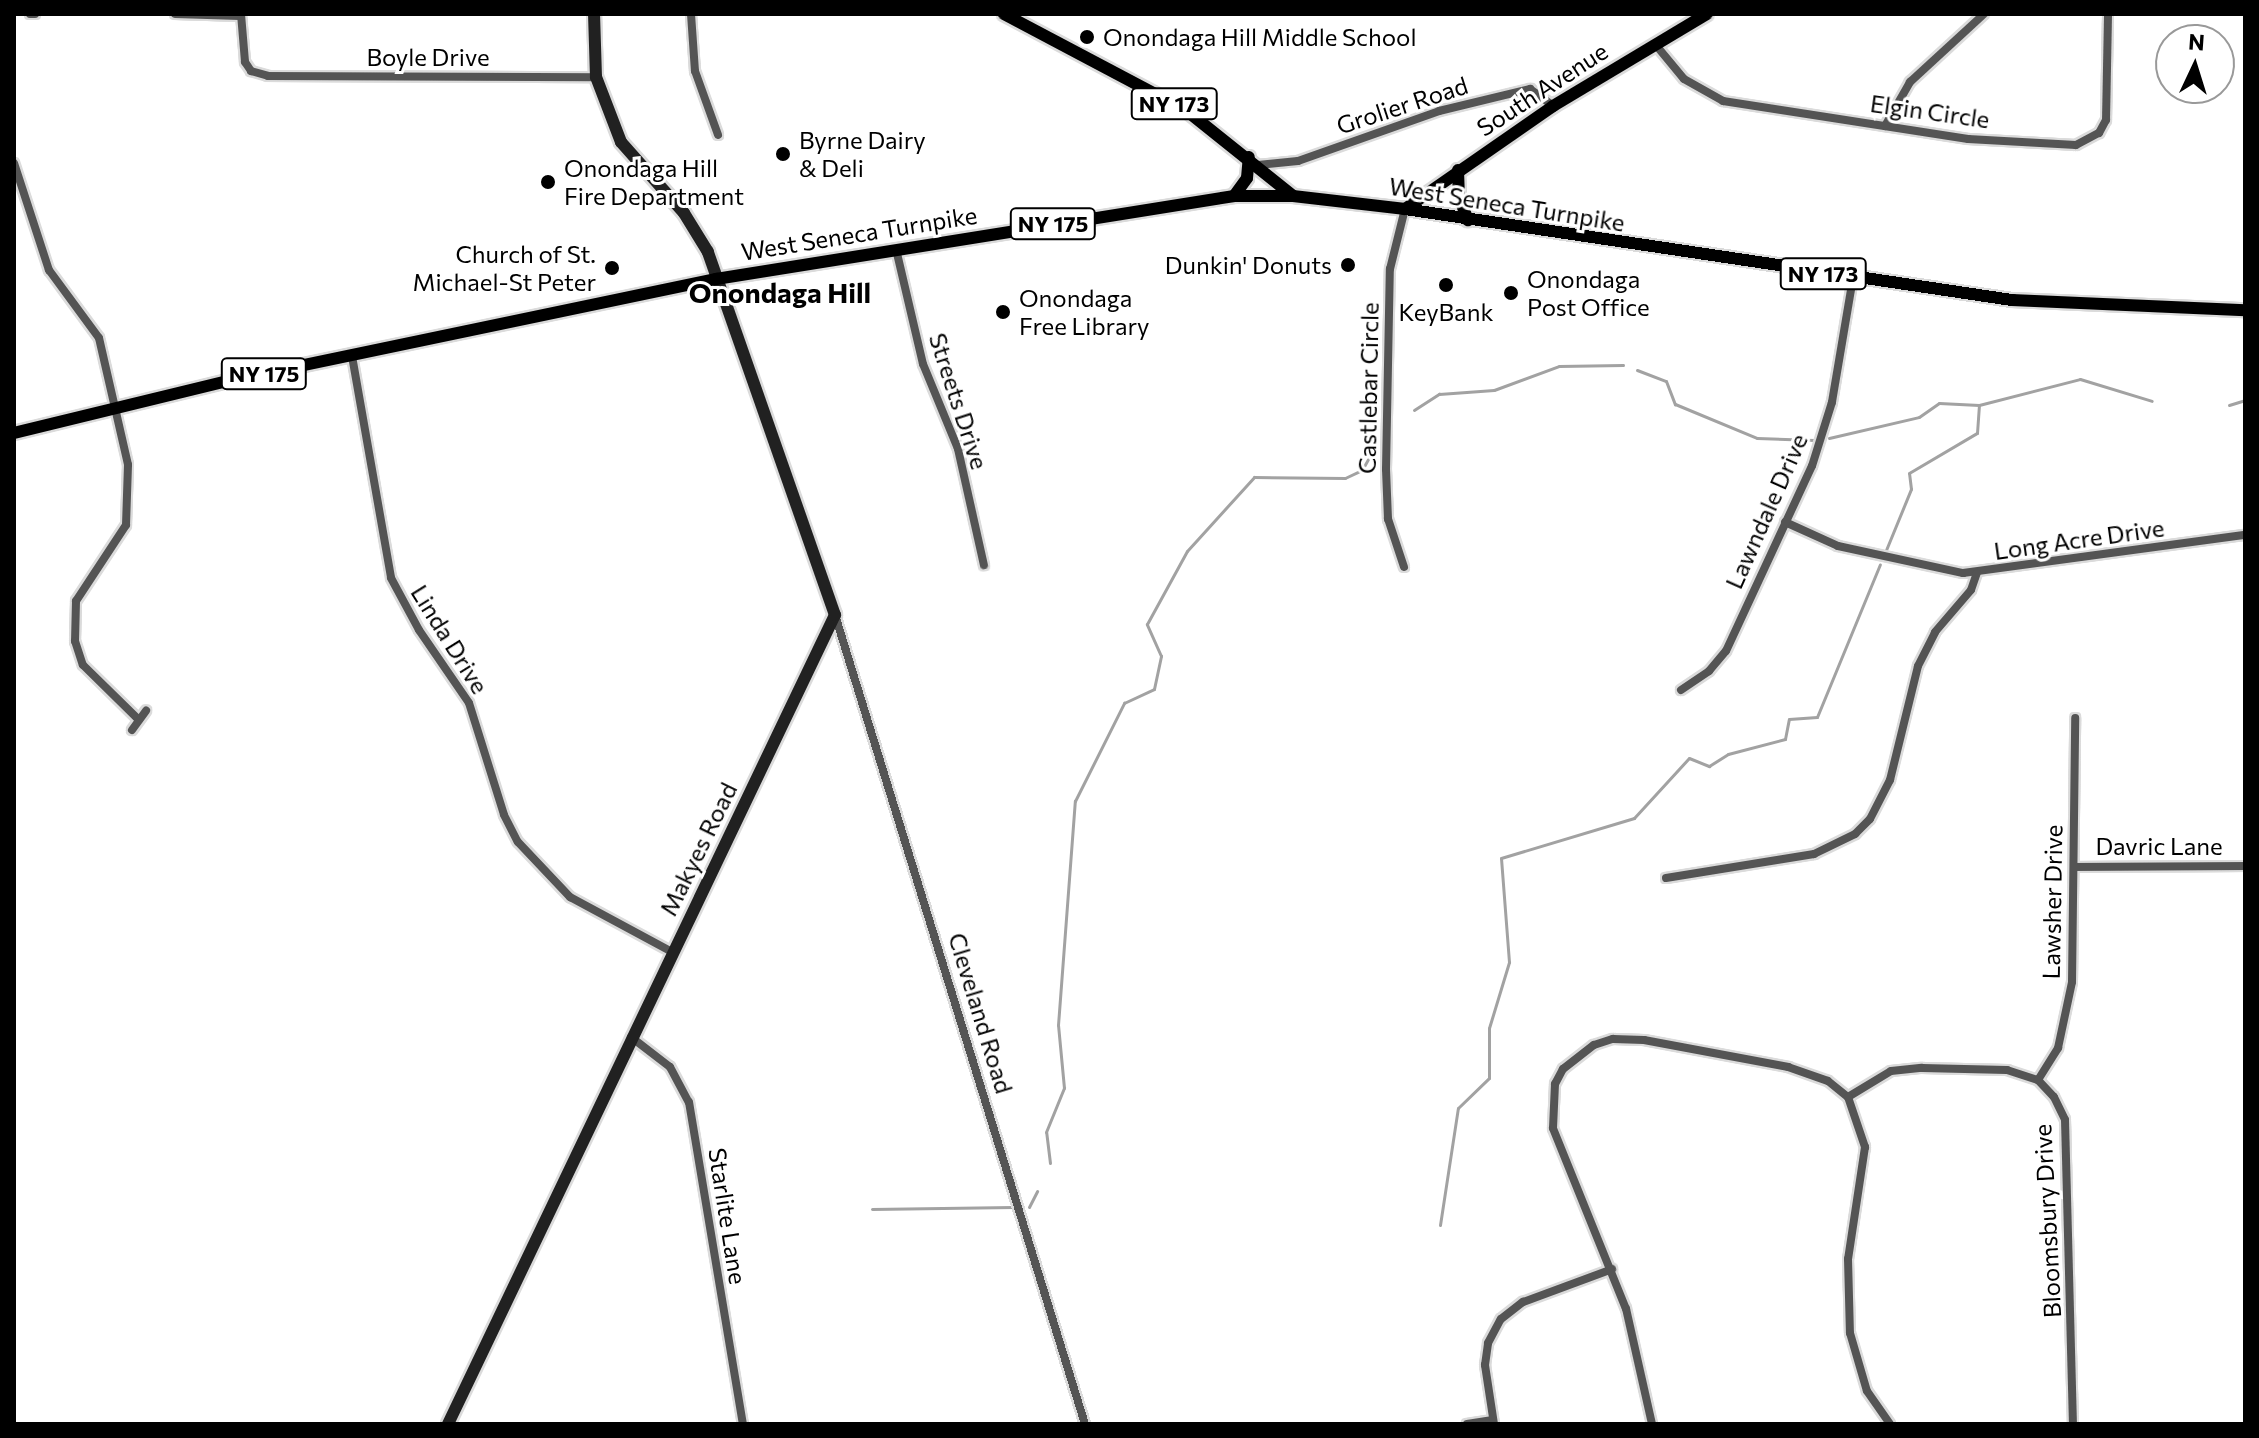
<!DOCTYPE html>
<style>
body{margin:0}
#map{position:relative;width:2259px;height:1438px;overflow:hidden;background:#fff;font-family:Commissioner,sans-serif}
div>[style]{position:absolute}
[style*='--x']{left:calc(var(--x)*1px);top:calc(var(--y)*1px);width:calc(var(--w)*1px);rotate:calc(var(--a)*1deg)}
.stream>*{height:3px;margin:-1.5px;padding:0 1.5px;transform-origin:1.5px;border-radius:1.5px;background:#a2a2a2}
.roads{filter:drop-shadow(2px 0 #dbdbdb) drop-shadow(-2px 0 #dbdbdb) drop-shadow(0 2px #dbdbdb) drop-shadow(0 -2px #dbdbdb)}
.street>*{height:8px;margin:-4px;padding:0 4px;transform-origin:4px;border-radius:4px;background:#545454}
.secondary>*{height:12px;margin:-6px;padding:0 6px;transform-origin:6px;border-radius:6px;background:#212121}
.primary>*{height:12px;margin:-6px;padding:0 6px;transform-origin:6px;border-radius:6px;background:#000}
.dots>*{width:22px;height:22px;translate:-50% -50%;box-sizing:border-box;border:4px solid #fff;border-radius:50%}
span{translate:-50% -50%;white-space:nowrap;text-align:center;line-height:1.15;-webkit-text-stroke:6px #fff;paint-order:stroke}
.shield-label span{padding:2px 6px;background:#fff;border:2px solid;border-radius:6px;-webkit-text-stroke-width:0}
.shield-label{font-size:22px;color:#000;font-weight:700}
.poi-label{font-size:24px;color:#000}
.left{translate:0 -50%;text-align:left}
.right{translate:-100% -50%;text-align:right}
.street-label{font-size:24px;color:#000}
.quarter-label{font-size:28px;color:#000;font-weight:700}
.frame{position:absolute;inset:0;border:16px solid #000;pointer-events:none}
.north{position:absolute;left:2155px;top:24px;width:80px;height:80px;box-sizing:border-box;background:#fff;border:2px solid #999;border-radius:50%;rotate:4deg;font-size:22px;font-weight:700;line-height:32px;text-align:center;color:#000}
.north::after{content:'';display:block;margin:auto;width:28px;height:36px;background:#000;clip-path:polygon(50% 0,100% 100%,50% 72%,0 100%)}
</style>
<div id="map">
<div class="stream">
<div style="--x:1637;--y:370;--w:31;--a:21"></div>
<div style="--x:1666;--y:381;--w:25;--a:69"></div>
<div style="--x:1675;--y:404;--w:89;--a:22.5"></div>
<div style="--x:1757;--y:438;--w:57;--a:2"></div>
<div style="--x:2229;--y:405;--w:17;--a:-17"></div>
<div style="--x:1414;--y:410;--w:30;--a:-33"></div>
<div style="--x:1439;--y:394;--w:55;--a:-4.2"></div>
<div style="--x:1494;--y:390;--w:69;--a:-20.3"></div>
<div style="--x:1559;--y:366;--w:64;--a:-0.9"></div>
<div style="--x:1829;--y:438;--w:92;--a:-13.1"></div>
<div style="--x:1919;--y:417;--w:24;--a:-35"></div>
<div style="--x:1939;--y:403;--w:40;--a:2.9"></div>
<div style="--x:1979;--y:405;--w:104;--a:-14.4"></div>
<div style="--x:2080;--y:379;--w:75;--a:17"></div>
<div style="--x:1886;--y:550;--w:66;--a:-67.7"></div>
<div style="--x:1911;--y:489;--w:16;--a:-97"></div>
<div style="--x:1909;--y:473;--w:79;--a:-30.5"></div>
<div style="--x:1977;--y:433;--w:27;--a:-86"></div>
<div style="--x:1050;--y:1163;--w:31;--a:-97"></div>
<div style="--x:1046;--y:1132;--w:48;--a:-67.8"></div>
<div style="--x:1064;--y:1088;--w:63;--a:-95.4"></div>
<div style="--x:1058;--y:1025;--w:225;--a:-85.7"></div>
<div style="--x:1075;--y:801;--w:110;--a:-63.4"></div>
<div style="--x:1124;--y:703;--w:33;--a:-25"></div>
<div style="--x:1154;--y:689;--w:34;--a:-78"></div>
<div style="--x:1161;--y:656;--w:35;--a:-114"></div>
<div style="--x:1147;--y:624;--w:83;--a:-61.3"></div>
<div style="--x:1187;--y:551;--w:100;--a:-47.8"></div>
<div style="--x:1254;--y:477;--w:91;--a:0.6"></div>
<div style="--x:1345;--y:478;--w:19;--a:-25"></div>
<div style="--x:1362;--y:470;--w:21;--a:-61"></div>
<div style="--x:1029;--y:1207;--w:18;--a:-63"></div>
<div style="--x:872;--y:1209;--w:141;--a:-0.8"></div>
<div style="--x:1440;--y:1225;--w:118;--a:-81.3"></div>
<div style="--x:1458;--y:1108;--w:43;--a:-44.1"></div>
<div style="--x:1489;--y:1078;--w:50;--a:-90"></div>
<div style="--x:1489;--y:1028;--w:69;--a:-73.1"></div>
<div style="--x:1509;--y:962;--w:104;--a:-94.4"></div>
<div style="--x:1501;--y:858;--w:139;--a:-16.7"></div>
<div style="--x:1634;--y:818;--w:81;--a:-47.5"></div>
<div style="--x:1689;--y:758;--w:22;--a:22"></div>
<div style="--x:1709;--y:766;--w:22;--a:-32"></div>
<div style="--x:1728;--y:754;--w:59;--a:-14.7"></div>
<div style="--x:1785;--y:739;--w:20;--a:-79"></div>
<div style="--x:1789;--y:719;--w:28;--a:-4"></div>
<div style="--x:1817;--y:717;--w:165;--a:-67.6"></div>
</div>
<div class="roads">
<div class="street">
<div style="--x:30;--y:14;--w:5;--a:0"></div>
<div style="--x:175;--y:14;--w:65;--a:1.8"></div>
<div style="--x:241;--y:14;--w:48;--a:85.2"></div>
<div style="--x:245;--y:62;--w:11;--a:56"></div>
<div style="--x:251;--y:71;--w:18;--a:16"></div>
<div style="--x:268;--y:76;--w:328;--a:0.2"></div>
<div style="--x:691;--y:14;--w:57;--a:86"></div>
<div style="--x:695;--y:71;--w:68;--a:70.2"></div>
<div style="--x:1655;--y:44;--w:45;--a:50.4"></div>
<div style="--x:1684;--y:79;--w:45;--a:29.4"></div>
<div style="--x:1723;--y:101;--w:248;--a:8.8"></div>
<div style="--x:1968;--y:139;--w:108;--a:3.2"></div>
<div style="--x:2076;--y:145;--w:26;--a:-28"></div>
<div style="--x:2099;--y:133;--w:15;--a:-62"></div>
<div style="--x:2106;--y:120;--w:106;--a:-88.9"></div>
<div style="--x:1885;--y:126;--w:51;--a:-60.4"></div>
<div style="--x:1910;--y:82;--w:100;--a:-42.6"></div>
<div style="--x:14;--y:163;--w:113;--a:71.9"></div>
<div style="--x:49;--y:270;--w:84;--a:53.7"></div>
<div style="--x:99;--y:338;--w:130;--a:77.1"></div>
<div style="--x:128;--y:465;--w:60;--a:91.9"></div>
<div style="--x:126;--y:525;--w:91;--a:123.3"></div>
<div style="--x:76;--y:601;--w:40;--a:91.4"></div>
<div style="--x:75;--y:641;--w:25;--a:72"></div>
<div style="--x:83;--y:665;--w:78;--a:44.5"></div>
<div style="--x:1258;--y:165;--w:40;--a:-5.7"></div>
<div style="--x:1298;--y:161;--w:150;--a:-19.5"></div>
<div style="--x:1439;--y:111;--w:94;--a:-13.6"></div>
<div style="--x:1530;--y:89;--w:29;--a:36"></div>
<div style="--x:896;--y:249;--w:118;--a:76.8"></div>
<div style="--x:923;--y:364;--w:92;--a:67.6"></div>
<div style="--x:958;--y:449;--w:119;--a:77.4"></div>
<div style="--x:352;--y:356;--w:225;--a:80"></div>
<div style="--x:391;--y:578;--w:59;--a:61.7"></div>
<div style="--x:419;--y:630;--w:88;--a:55.6"></div>
<div style="--x:469;--y:703;--w:117;--a:72.6"></div>
<div style="--x:504;--y:815;--w:30;--a:63"></div>
<div style="--x:518;--y:842;--w:76;--a:46.6"></div>
<div style="--x:570;--y:897;--w:116;--a:28.3"></div>
<div style="--x:1785;--y:522;--w:58;--a:24.4"></div>
<div style="--x:1838;--y:546;--w:128;--a:12.2"></div>
<div style="--x:1963;--y:573;--w:285;--a:-7.7"></div>
<div style="--x:1404;--y:567;--w:51;--a:-108.4"></div>
<div style="--x:1388;--y:519;--w:50;--a:-92.3"></div>
<div style="--x:1386;--y:469;--w:200;--a:-88.9"></div>
<div style="--x:1390;--y:269;--w:62;--a:-76"></div>
<div style="--x:835;--y:615;--w:847;--a:72.83"></div>
<div style="--x:1681;--y:690;--w:34;--a:-34"></div>
<div style="--x:1709;--y:671;--w:26;--a:-50"></div>
<div style="--x:1726;--y:651;--w:204;--a:-65.1"></div>
<div style="--x:1812;--y:466;--w:67;--a:-72.6"></div>
<div style="--x:1832;--y:402;--w:126;--a:-80.4"></div>
<div style="--x:132;--y:730;--w:24;--a:-54"></div>
<div style="--x:2074;--y:867;--w:171;--a:-0.3"></div>
<div style="--x:1666;--y:878;--w:150;--a:-9.2"></div>
<div style="--x:1814;--y:854;--w:46;--a:-26"></div>
<div style="--x:1855;--y:834;--w:21;--a:-45"></div>
<div style="--x:1870;--y:819;--w:44;--a:-62.9"></div>
<div style="--x:1890;--y:780;--w:117;--a:-76.2"></div>
<div style="--x:1918;--y:666;--w:38;--a:-63"></div>
<div style="--x:1935;--y:632;--w:55;--a:-49.4"></div>
<div style="--x:1971;--y:590;--w:18;--a:-71"></div>
<div style="--x:631;--y:1037;--w:49;--a:37.6"></div>
<div style="--x:670;--y:1067;--w:40;--a:62"></div>
<div style="--x:689;--y:1102;--w:326;--a:80.5"></div>
<div style="--x:2038;--y:1080;--w:38;--a:-58"></div>
<div style="--x:2058;--y:1048;--w:67;--a:-78"></div>
<div style="--x:2072;--y:982;--w:264;--a:-89.3"></div>
<div style="--x:1848;--y:1097;--w:50;--a:-31.2"></div>
<div style="--x:1891;--y:1071;--w:31;--a:-6"></div>
<div style="--x:1922;--y:1068;--w:85;--a:1.3"></div>
<div style="--x:2007;--y:1070;--w:33;--a:18"></div>
<div style="--x:2038;--y:1080;--w:23;--a:47"></div>
<div style="--x:2054;--y:1097;--w:25;--a:64"></div>
<div style="--x:2065;--y:1120;--w:304;--a:88.5"></div>
<div style="--x:1467;--y:1424;--w:26;--a:-9"></div>
<div style="--x:1494;--y:1424;--w:60;--a:-98.7"></div>
<div style="--x:1485;--y:1365;--w:22;--a:-82"></div>
<div style="--x:1488;--y:1343;--w:27;--a:-62"></div>
<div style="--x:1501;--y:1319;--w:28;--a:-38"></div>
<div style="--x:1523;--y:1302;--w:95;--a:-20.3"></div>
<div style="--x:1652;--y:1424;--w:118;--a:-102.7"></div>
<div style="--x:1626;--y:1309;--w:195;--a:-112"></div>
<div style="--x:1553;--y:1128;--w:44;--a:-87.4"></div>
<div style="--x:1555;--y:1084;--w:17;--a:-62"></div>
<div style="--x:1563;--y:1069;--w:39;--a:-38"></div>
<div style="--x:1594;--y:1045;--w:20;--a:-18"></div>
<div style="--x:1613;--y:1039;--w:31;--a:2"></div>
<div style="--x:1644;--y:1040;--w:147;--a:10.6"></div>
<div style="--x:1788;--y:1067;--w:42;--a:19.3"></div>
<div style="--x:1828;--y:1081;--w:26;--a:39"></div>
<div style="--x:1848;--y:1097;--w:53;--a:71.2"></div>
<div style="--x:1865;--y:1147;--w:113;--a:98.6"></div>
<div style="--x:1848;--y:1259;--w:74;--a:88.5"></div>
<div style="--x:1850;--y:1333;--w:60;--a:73.7"></div>
<div style="--x:1867;--y:1391;--w:40;--a:55.1"></div>
</div>
<div class="secondary">
<div style="--x:448;--y:1424;--w:897;--a:-64.44"></div>
<div style="--x:835;--y:615;--w:385;--a:-109.3"></div>
<div style="--x:708;--y:252;--w:46;--a:-121.6"></div>
<div style="--x:684;--y:213;--w:95;--a:-131.6"></div>
<div style="--x:621;--y:142;--w:70;--a:-111"></div>
<div style="--x:596;--y:77;--w:63;--a:-91.8"></div>
</div>
<div class="primary">
<div style="--x:1004;--y:14;--w:207;--a:27.9"></div>
<div style="--x:1187;--y:111;--w:136;--a:38.7"></div>
<div style="--x:1458;--y:170;--w:27;--a:88"></div>
<div style="--x:1459;--y:197;--w:25;--a:69"></div>
<div style="--x:1234;--y:196;--w:22;--a:-54"></div>
<div style="--x:1247;--y:178;--w:21;--a:-85"></div>
<div style="--x:1405;--y:209;--w:180;--a:-34.8"></div>
<div style="--x:1553;--y:106;--w:179;--a:-30.9"></div>
<div style="--x:14;--y:433;--w:220;--a:-13.7"></div>
<div style="--x:228;--y:381;--w:499;--a:-11.8"></div>
<div style="--x:716;--y:279;--w:525;--a:-9.1"></div>
<div style="--x:1234;--y:196;--w:59;--a:0"></div>
<div style="--x:1293;--y:196;--w:113;--a:6.6"></div>
<div style="--x:1405;--y:209;--w:614;--a:8.53"></div>
<div style="--x:2012;--y:300;--w:233;--a:2.5"></div>
</div>
</div>
<div class="dots">
<div style="left:1087px;top:37px;background:#000"></div>
<div style="left:783px;top:154px;background:#000"></div>
<div style="left:548px;top:182px;background:#000"></div>
<div style="left:1348px;top:265px;background:#000"></div>
<div style="left:612px;top:268px;background:#000"></div>
<div style="left:1446px;top:285px;background:#000"></div>
<div style="left:1511px;top:293px;background:#000"></div>
<div style="left:1003px;top:312px;background:#000"></div>
</div>
<div class="shield-label">
<span style="left:1174px;top:104px">NY 173</span>
<span style="left:1053px;top:224px">NY 175</span>
<span style="left:1823px;top:274px">NY 173</span>
<span style="left:264px;top:374px">NY 175</span>
</div>
<div class="poi-label">
<span class="left" style="left:1103px;top:37px">Onondaga Hill Middle School</span>
<span class="left" style="left:799px;top:154px">Byrne Dairy<br>&amp; Deli</span>
<span class="left" style="left:564px;top:182px">Onondaga Hill<br>Fire Department</span>
<span class="right" style="left:596px;top:268px">Church of St.<br>Michael-St Peter</span>
<span class="right" style="left:1332px;top:265px">Dunkin' Donuts</span>
<span class="left" style="left:1527px;top:293px">Onondaga<br>Post Office</span>
<span class="left" style="left:1019px;top:312px">Onondaga<br>Free Library</span>
<span style="left:1446px;top:312px">KeyBank</span>
</div>
<div class="street-label">
<span style="left:428px;top:57px">Boyle Drive</span>
<span style="left:1542px;top:89px;rotate:-33deg">South Avenue</span>
<span style="left:1402px;top:105px;rotate:-18deg">Grolier Road</span>
<span style="left:1930px;top:111px;rotate:8deg">Elgin Circle</span>
<span style="left:1507px;top:204px;rotate:9deg">West Seneca Turnpike</span>
<span style="left:859px;top:233px;rotate:-9deg">West Seneca Turnpike</span>
<span style="left:1368px;top:388px;rotate:-89deg">Castlebar Circle</span>
<span style="left:959px;top:401px;rotate:72deg">Streets Drive</span>
<span style="left:1766px;top:511px;rotate:-66deg">Lawndale Drive</span>
<span style="left:2079px;top:539px;rotate:-8deg">Long Acre Drive</span>
<span style="left:450px;top:639px;rotate:58deg">Linda Drive</span>
<span style="left:2159px;top:846px">Davric Lane</span>
<span style="left:698px;top:849px;rotate:-64deg">Makyes Road</span>
<span style="left:2052px;top:902px;rotate:-89deg">Lawsher Drive</span>
<span style="left:981px;top:1013px;rotate:73deg">Cleveland Road</span>
<span style="left:728px;top:1216px;rotate:81deg">Starlite Lane</span>
<span style="left:2047px;top:1221px;rotate:-93deg">Bloomsbury Drive</span>
</div>
<div class="quarter-label">
<span style="left:780px;top:292px">Onondaga Hill</span>
</div>
<div class="frame"></div>
<div class="north">N</div>
</div>
